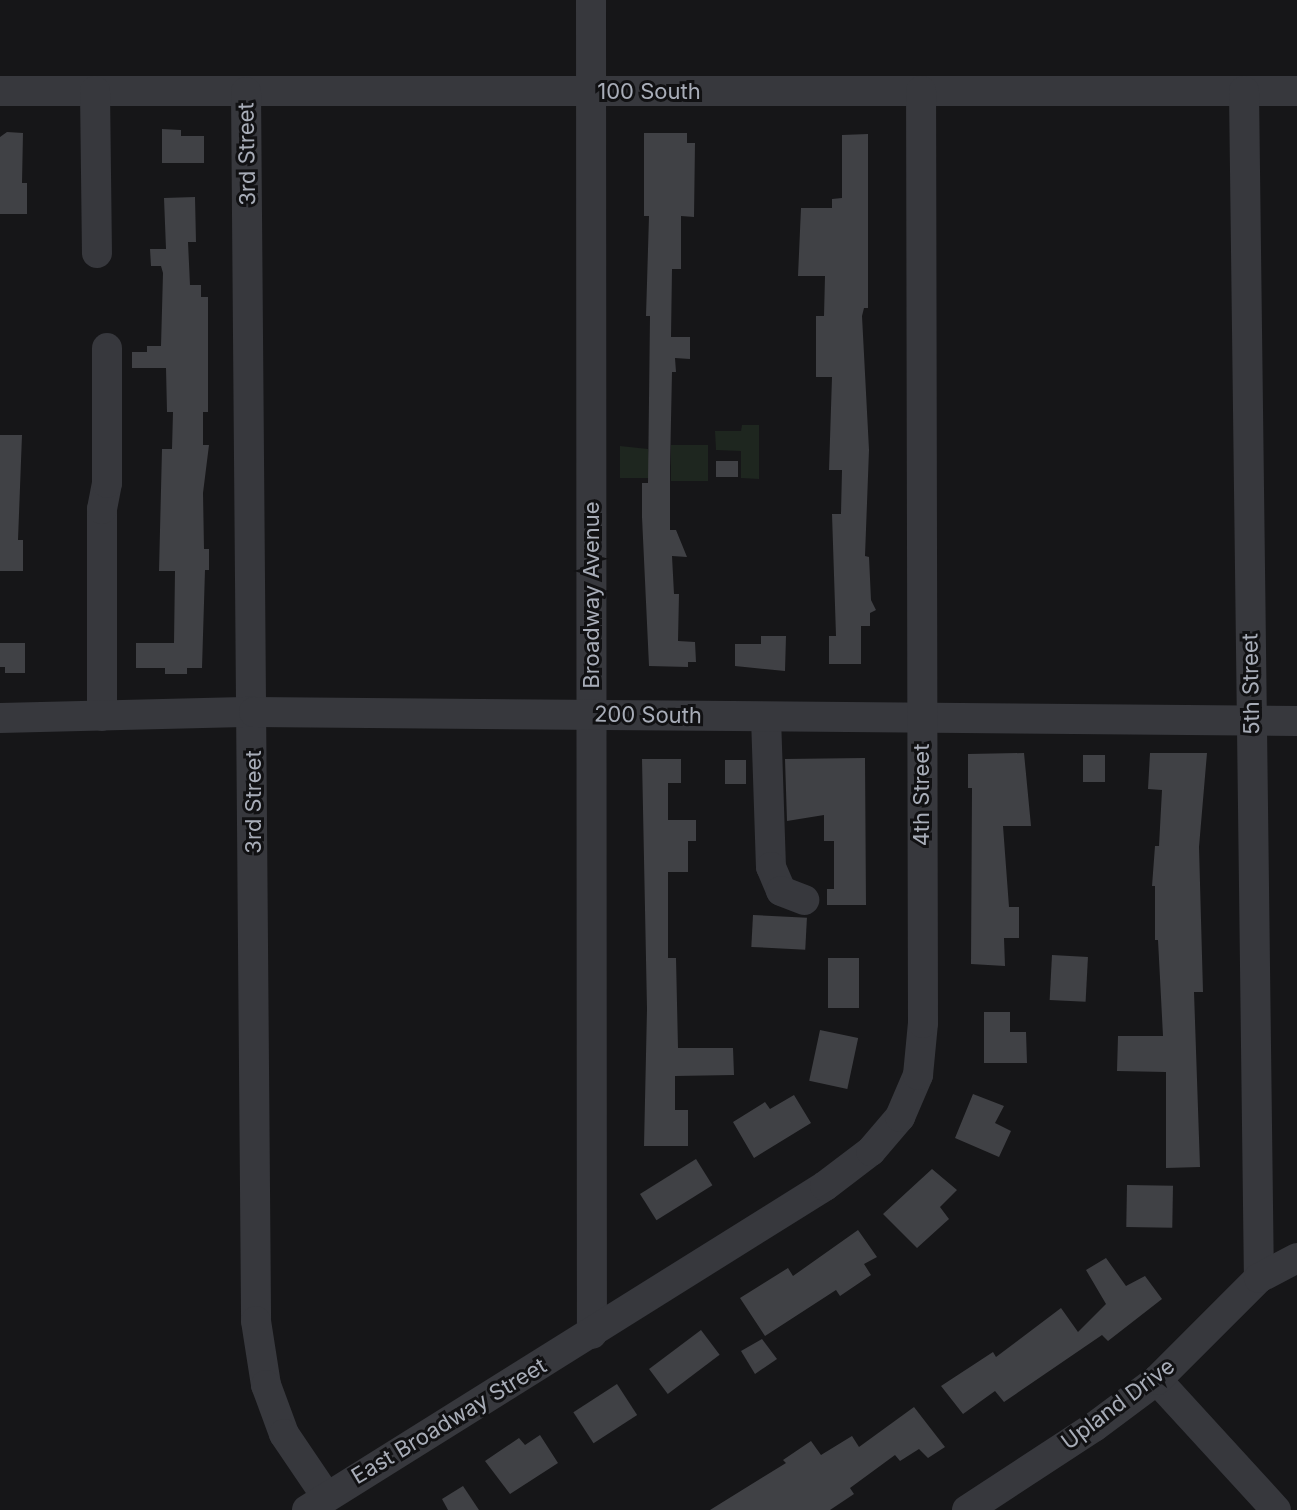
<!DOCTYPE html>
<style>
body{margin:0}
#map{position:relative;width:1297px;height:1510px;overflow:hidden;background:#161618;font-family:Inter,sans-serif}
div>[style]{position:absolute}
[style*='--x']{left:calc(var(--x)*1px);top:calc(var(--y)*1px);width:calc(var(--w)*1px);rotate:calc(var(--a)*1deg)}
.green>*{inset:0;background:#1e261f;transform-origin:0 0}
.building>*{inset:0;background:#404145;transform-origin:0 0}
.minor>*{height:30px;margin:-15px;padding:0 15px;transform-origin:15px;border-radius:15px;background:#37383d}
span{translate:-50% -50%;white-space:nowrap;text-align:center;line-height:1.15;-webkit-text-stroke:6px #111113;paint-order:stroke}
.street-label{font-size:22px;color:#a8adb8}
</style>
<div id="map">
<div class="green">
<div style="clip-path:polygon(742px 425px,759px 425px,759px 479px,741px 478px,741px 451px,716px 450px,715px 431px,741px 431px)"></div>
<div style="left:671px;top:445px;width:37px;height:36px"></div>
<div style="clip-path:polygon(620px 446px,648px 449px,651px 478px,620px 478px)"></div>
</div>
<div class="building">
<div style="clip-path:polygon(162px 129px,181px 130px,181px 136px,204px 136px,204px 163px,162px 163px)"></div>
<div style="clip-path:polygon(7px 132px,23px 133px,22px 183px,27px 183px,27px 214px,0 214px,0 137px)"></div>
<div style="clip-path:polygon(644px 133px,687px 133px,687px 143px,695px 143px,694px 217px,681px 216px,681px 269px,672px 269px,671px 337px,690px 337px,690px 359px,675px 358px,676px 372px,672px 372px,670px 468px,670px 530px,676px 530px,687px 557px,672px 556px,674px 594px,679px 594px,678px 641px,695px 642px,696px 662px,688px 662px,688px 667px,649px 666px,642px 517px,642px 483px,648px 483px,650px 316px,646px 316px,649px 216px,644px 216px)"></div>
<div style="clip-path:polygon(868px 134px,868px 308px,864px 308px,862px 316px,869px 450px,865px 556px,869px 557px,871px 600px,876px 610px,870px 613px,870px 626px,861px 626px,861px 664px,829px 664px,829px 636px,836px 636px,832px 514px,841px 514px,842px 470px,829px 470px,832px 377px,816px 377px,816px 316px,824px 316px,825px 276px,798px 276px,801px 208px,832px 208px,832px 199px,842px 198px,842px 135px)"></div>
<div style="clip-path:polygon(195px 197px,196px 242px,188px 242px,190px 285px,201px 285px,201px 297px,208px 297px,208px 412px,203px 412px,203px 445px,209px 445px,203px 493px,204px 549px,209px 549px,209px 570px,205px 570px,202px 668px,187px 668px,187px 674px,165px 674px,165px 668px,136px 668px,136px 643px,174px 643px,175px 571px,159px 571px,162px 449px,172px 449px,173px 412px,167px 412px,166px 368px,132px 368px,132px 352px,147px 352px,147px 346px,161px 346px,163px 273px,161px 266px,151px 266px,150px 249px,166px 249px,164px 198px)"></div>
<div style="clip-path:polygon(0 435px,22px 435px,18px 540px,23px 540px,23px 571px,0 571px)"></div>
<div style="left:716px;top:461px;width:22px;height:16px"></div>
<div style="clip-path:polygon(761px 636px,786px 636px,785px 671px,735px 666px,735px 644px,761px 644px)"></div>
<div style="clip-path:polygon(0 643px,25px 643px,25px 673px,5px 673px,5px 667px,0 667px)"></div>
<div style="clip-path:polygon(1024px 753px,1031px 826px,1003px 826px,1009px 907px,1019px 907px,1019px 938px,1004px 938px,1005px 966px,971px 964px,972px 788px,968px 788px,968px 754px)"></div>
<div style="clip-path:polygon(1150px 753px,1207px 753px,1199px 847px,1203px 992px,1194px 992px,1200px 1167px,1166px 1168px,1166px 1072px,1117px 1071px,1118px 1036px,1163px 1036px,1158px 940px,1155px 940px,1155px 886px,1152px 886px,1155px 846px,1159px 846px,1162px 790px,1148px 789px)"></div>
<div style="left:1105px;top:755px;width:27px;height:22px;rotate:90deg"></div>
<div style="clip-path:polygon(865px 758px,866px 905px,827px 905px,827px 889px,834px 889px,834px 841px,824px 841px,824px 815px,787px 821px,785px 759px)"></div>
<div style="clip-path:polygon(642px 759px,681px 759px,681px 783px,668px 783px,668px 820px,696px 820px,696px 841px,688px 841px,688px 872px,668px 872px,668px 958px,676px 958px,678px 1048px,733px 1048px,734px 1075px,675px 1076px,675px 1110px,688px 1110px,688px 1146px,644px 1146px,647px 1009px)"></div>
<div style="left:725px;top:760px;width:21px;height:24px"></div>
<div style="left:753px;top:915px;width:54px;height:32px;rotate:3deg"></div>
<div style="left:1052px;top:955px;width:36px;height:45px;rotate:3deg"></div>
<div style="left:828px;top:958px;width:31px;height:50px"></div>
<div style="clip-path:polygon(984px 1012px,1010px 1012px,1010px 1032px,1026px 1032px,1027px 1063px,984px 1063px)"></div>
<div style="left:820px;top:1030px;width:39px;height:52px;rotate:12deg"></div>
<div style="clip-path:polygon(973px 1094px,1004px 1106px,995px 1123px,1011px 1131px,999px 1157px,955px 1138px)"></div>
<div style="clip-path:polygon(794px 1095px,811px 1123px,754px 1158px,733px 1122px,765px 1102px,770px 1109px)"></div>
<div style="left:696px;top:1159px;width:31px;height:66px;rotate:58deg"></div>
<div style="clip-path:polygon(932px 1169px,957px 1190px,940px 1207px,949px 1219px,917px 1248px,883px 1214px)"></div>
<div style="left:1127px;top:1185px;width:46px;height:42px;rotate:1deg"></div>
<div style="clip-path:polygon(858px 1230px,877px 1257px,864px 1264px,871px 1275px,840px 1296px,836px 1290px,765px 1336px,740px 1298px,788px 1268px,793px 1276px)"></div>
<div style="clip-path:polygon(1106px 1258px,1126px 1286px,1145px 1276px,1162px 1299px,1108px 1341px,1102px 1335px,1004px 1402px,995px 1391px,963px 1414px,941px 1386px,993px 1352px,996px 1357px,1061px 1308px,1078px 1332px,1106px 1304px,1086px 1270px)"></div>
<div style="left:701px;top:1330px;width:31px;height:65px;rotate:53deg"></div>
<div style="clip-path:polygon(762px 1339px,777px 1359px,755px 1374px,741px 1351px)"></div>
<div style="left:617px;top:1384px;width:37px;height:52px;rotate:57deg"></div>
<div style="clip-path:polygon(914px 1407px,945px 1447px,928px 1458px,919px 1449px,900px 1461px,895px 1455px,850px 1488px,854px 1494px,830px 1510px,710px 1510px,786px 1463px,783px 1460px,811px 1441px,821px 1455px,852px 1436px,859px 1447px)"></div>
<div style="clip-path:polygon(540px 1435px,558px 1463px,510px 1494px,485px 1461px,519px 1438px,525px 1445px)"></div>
<div style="clip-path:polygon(463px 1486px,479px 1510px,448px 1510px,442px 1499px)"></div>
</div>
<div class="minor">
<div style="--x:591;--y:0;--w:1334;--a:89.96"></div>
<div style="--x:0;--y:91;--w:1297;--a:0"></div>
<div style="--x:95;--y:91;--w:162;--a:89.3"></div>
<div style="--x:1244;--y:91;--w:1187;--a:89.28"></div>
<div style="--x:246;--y:92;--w:1229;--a:89.53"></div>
<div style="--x:256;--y:1321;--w:65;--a:81.1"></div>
<div style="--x:266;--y:1385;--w:52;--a:69.8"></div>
<div style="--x:284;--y:1434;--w:75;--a:55.9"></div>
<div style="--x:102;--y:716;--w:207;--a:-90"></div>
<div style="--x:102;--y:509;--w:26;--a:-79"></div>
<div style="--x:107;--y:483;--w:135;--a:-90"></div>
<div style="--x:766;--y:717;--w:150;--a:88.1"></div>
<div style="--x:771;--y:867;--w:26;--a:67"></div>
<div style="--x:781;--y:891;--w:25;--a:21"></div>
<div style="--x:0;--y:718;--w:254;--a:-1.4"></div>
<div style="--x:254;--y:712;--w:1043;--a:0.49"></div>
<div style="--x:1157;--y:1380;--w:176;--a:47.5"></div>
<div style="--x:307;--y:1510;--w:611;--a:-32.03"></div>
<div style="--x:825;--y:1186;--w:58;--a:-37.3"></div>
<div style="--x:871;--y:1151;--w:45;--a:-49.5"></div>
<div style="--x:900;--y:1117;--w:46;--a:-66.8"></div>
<div style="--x:918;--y:1075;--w:52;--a:-84.5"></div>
<div style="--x:923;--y:1023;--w:932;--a:-90.12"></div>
<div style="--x:967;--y:1510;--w:152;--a:-33.2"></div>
<div style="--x:1094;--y:1427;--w:79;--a:-36.7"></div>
<div style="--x:1157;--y:1380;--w:144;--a:-45"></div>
<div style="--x:1259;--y:1278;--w:43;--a:-27.8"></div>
</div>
<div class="street-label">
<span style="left:649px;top:92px">100 South</span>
<span style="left:247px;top:154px;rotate:-91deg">3rd Street</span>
<span style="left:592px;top:595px;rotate:-90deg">Broadway Avenue</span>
<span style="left:1251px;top:684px;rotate:-91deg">5th Street</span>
<span style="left:648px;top:715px;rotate:1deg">200 South</span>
<span style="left:922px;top:795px;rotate:-90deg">4th Street</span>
<span style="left:254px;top:802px;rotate:-90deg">3rd Street</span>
<span style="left:1118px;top:1404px;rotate:-37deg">Upland Drive</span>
<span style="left:449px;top:1421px;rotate:-31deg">East Broadway Street</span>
</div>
</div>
